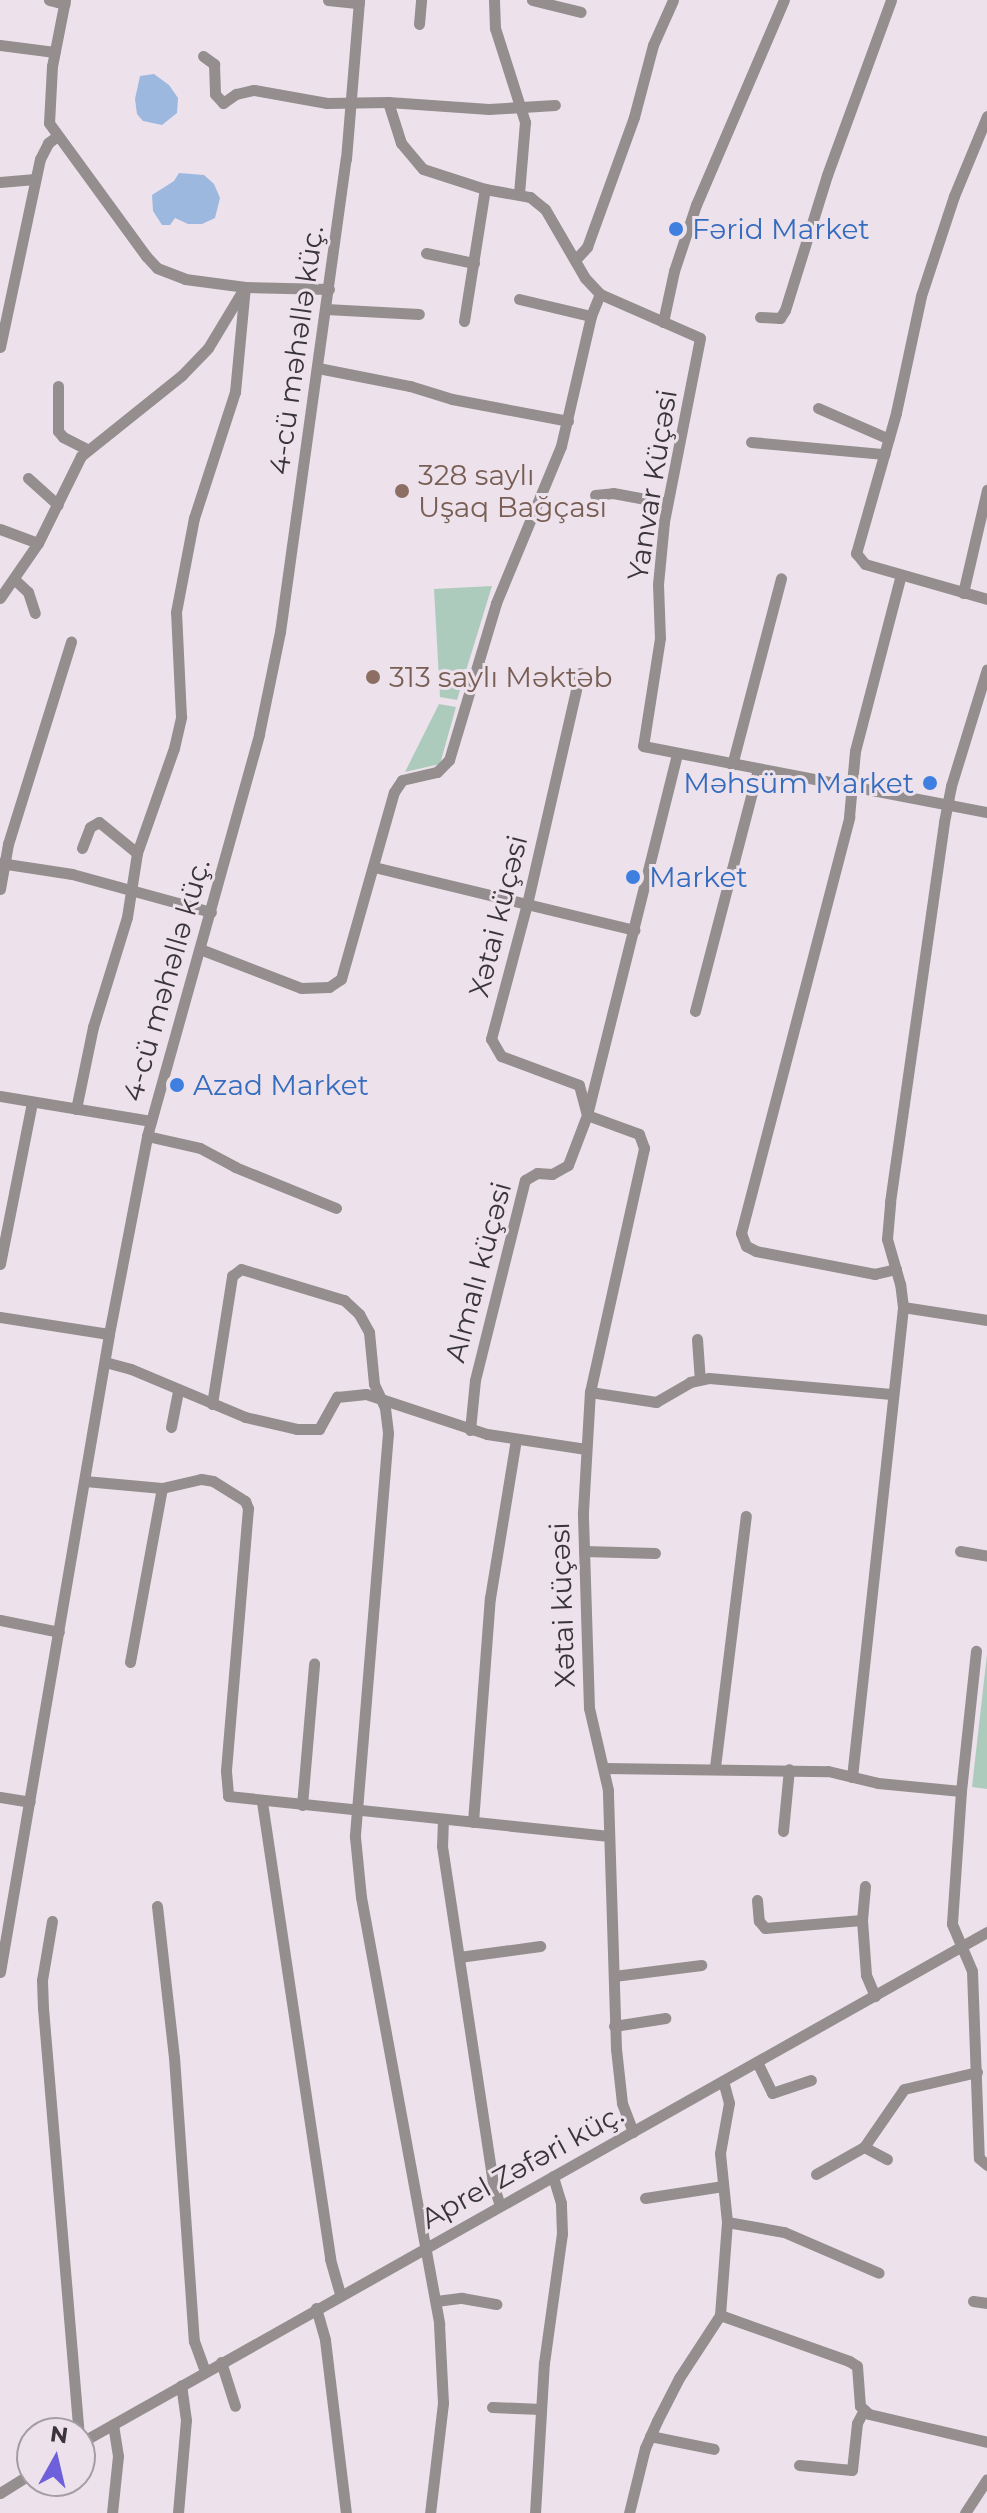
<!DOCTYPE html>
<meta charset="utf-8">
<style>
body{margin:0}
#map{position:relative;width:987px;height:2513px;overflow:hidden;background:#ede2eb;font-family:Montserrat,sans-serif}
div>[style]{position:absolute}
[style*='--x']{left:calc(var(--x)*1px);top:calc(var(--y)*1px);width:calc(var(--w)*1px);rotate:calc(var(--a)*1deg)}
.green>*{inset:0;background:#adcbbd}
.water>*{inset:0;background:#9db8df}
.minor>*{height:11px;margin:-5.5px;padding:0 5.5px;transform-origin:5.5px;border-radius:5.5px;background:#948e8f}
.dots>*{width:22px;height:22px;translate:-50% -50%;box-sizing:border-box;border:4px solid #ede2eb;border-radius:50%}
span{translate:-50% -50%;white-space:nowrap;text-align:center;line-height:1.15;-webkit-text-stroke:6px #ede2eb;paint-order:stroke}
.shop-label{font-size:28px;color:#366cbe}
.left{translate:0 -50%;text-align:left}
.right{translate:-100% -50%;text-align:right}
.street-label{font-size:28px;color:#393539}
.education-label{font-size:28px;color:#785e54}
.north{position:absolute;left:16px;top:2417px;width:80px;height:80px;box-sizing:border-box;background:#ede2eb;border:2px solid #a59da4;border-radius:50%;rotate:8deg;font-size:22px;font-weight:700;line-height:32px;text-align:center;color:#393539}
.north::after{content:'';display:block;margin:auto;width:28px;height:36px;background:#6e60da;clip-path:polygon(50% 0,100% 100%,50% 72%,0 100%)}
</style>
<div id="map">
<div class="green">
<div style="clip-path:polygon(492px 586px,457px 700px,440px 697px,434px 589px)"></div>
<div style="clip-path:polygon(439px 704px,456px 707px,440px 764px,405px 772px)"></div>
<div style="clip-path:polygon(987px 1654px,987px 1789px,972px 1787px)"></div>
</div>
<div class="water">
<div style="clip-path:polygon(154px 74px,169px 85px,178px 98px,177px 113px,162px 125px,143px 121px,137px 114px,135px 99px,140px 76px)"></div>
<div style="clip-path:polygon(179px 173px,204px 175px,214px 184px,220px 198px,215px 218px,202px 224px,188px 224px,175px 218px,170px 225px,162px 225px,153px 211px,152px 195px,174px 181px)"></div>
</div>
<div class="minor">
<div style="--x:49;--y:0;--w:16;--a:14"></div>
<div style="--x:65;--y:0;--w:67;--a:101.1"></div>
<div style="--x:52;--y:66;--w:57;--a:93"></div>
<div style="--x:49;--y:123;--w:165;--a:53.9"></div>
<div style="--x:146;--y:256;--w:16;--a:47"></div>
<div style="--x:157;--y:268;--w:30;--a:21"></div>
<div style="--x:185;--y:279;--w:61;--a:7.6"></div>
<div style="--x:245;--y:287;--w:84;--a:1.4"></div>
<div style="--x:328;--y:0;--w:31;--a:6"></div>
<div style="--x:494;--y:0;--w:28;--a:88"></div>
<div style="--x:495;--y:28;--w:99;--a:72.3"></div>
<div style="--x:525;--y:122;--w:71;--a:94.8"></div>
<div style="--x:532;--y:0;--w:50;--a:13.8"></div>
<div style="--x:419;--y:24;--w:24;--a:-85"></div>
<div style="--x:0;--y:45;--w:55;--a:7.3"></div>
<div style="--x:203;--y:56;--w:14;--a:36"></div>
<div style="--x:214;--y:64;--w:30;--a:88"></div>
<div style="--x:215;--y:94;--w:12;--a:48"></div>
<div style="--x:223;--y:103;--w:16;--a:-35"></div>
<div style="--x:236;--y:94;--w:18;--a:-13"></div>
<div style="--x:254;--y:90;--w:74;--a:10.1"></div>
<div style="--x:327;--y:103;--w:61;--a:-0.9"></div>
<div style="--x:388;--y:102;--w:43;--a:72.4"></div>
<div style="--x:401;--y:143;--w:34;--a:50"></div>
<div style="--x:423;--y:169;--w:65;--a:17.9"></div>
<div style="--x:485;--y:189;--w:46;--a:10.1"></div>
<div style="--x:530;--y:197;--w:19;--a:39"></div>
<div style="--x:545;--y:209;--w:80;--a:59.9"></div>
<div style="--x:585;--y:278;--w:22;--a:47"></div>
<div style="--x:600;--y:294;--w:109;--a:23.7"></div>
<div style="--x:700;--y:338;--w:187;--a:101.1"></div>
<div style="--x:664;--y:522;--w:62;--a:95.5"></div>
<div style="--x:658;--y:584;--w:54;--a:87.9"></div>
<div style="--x:660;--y:638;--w:109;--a:98.9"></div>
<div style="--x:643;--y:746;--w:350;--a:10.9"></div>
<div style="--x:388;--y:102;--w:101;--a:4"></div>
<div style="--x:489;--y:109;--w:66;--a:-3.5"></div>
<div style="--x:987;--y:116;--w:87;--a:112.4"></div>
<div style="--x:954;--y:196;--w:105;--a:108.3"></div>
<div style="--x:921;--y:296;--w:120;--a:102.1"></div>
<div style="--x:896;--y:413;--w:146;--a:105.9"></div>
<div style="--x:856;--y:553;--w:14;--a:51"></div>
<div style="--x:865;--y:564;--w:127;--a:16"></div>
<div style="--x:0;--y:182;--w:35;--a:-5"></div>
<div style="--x:426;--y:253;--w:49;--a:11.8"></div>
<div style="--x:575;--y:260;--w:18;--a:-47"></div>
<div style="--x:587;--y:247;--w:138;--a:-70.1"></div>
<div style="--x:634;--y:117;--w:74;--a:-75.2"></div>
<div style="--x:653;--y:45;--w:49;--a:-66"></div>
<div style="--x:519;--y:299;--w:74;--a:13.3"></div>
<div style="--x:326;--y:309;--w:93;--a:3.1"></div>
<div style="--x:760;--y:317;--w:20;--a:3"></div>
<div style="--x:780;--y:318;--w:9;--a:-58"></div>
<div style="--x:785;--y:310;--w:141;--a:-72.7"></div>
<div style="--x:827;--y:175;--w:186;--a:-69.9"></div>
<div style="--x:464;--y:321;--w:134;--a:-81"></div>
<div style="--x:663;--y:322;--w:52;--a:-77.8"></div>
<div style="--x:674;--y:271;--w:70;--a:-71.6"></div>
<div style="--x:696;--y:205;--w:223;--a:-66.8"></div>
<div style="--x:0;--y:347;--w:192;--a:-78"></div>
<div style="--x:40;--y:159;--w:18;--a:-63"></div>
<div style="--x:48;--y:143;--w:10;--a:-37"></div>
<div style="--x:318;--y:368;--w:94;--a:11.1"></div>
<div style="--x:410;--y:386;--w:44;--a:17.2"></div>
<div style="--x:452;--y:399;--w:118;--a:10.7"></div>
<div style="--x:58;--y:386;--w:45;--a:90"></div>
<div style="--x:58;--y:431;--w:8;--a:50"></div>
<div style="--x:63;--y:437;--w:27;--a:27"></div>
<div style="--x:818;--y:408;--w:77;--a:23.6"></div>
<div style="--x:751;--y:442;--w:134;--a:5.2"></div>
<div style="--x:28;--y:478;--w:40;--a:42"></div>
<div style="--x:595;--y:495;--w:18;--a:-6"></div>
<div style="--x:613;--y:493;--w:55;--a:10.5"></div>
<div style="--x:0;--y:529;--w:40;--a:20.2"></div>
<div style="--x:14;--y:579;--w:19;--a:43"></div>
<div style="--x:28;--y:592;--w:22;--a:72"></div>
<div style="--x:963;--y:593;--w:106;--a:-76.9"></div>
<div style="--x:0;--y:598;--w:67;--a:-55.4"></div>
<div style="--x:38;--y:543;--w:97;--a:-63.7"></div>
<div style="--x:81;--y:456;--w:129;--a:-38.7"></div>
<div style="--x:182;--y:375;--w:37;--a:-46"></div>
<div style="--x:208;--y:348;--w:68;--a:-58.9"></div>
<div style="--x:732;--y:765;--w:193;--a:-75.3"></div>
<div style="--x:82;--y:848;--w:22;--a:-69"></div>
<div style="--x:90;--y:827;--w:10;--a:-29"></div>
<div style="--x:99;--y:822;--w:49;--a:39.2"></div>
<div style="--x:0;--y:863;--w:73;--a:8.7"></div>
<div style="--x:72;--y:874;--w:144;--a:15.3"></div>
<div style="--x:374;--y:867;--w:268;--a:13.6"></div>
<div style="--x:0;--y:889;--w:46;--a:-79.9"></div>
<div style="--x:8;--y:844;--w:212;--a:-72.7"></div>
<div style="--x:200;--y:949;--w:108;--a:21.1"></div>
<div style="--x:301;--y:988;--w:28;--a:-2"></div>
<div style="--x:329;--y:987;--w:14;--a:-34"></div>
<div style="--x:341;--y:979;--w:194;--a:-74.2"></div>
<div style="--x:394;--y:792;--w:14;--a:-56"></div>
<div style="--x:402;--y:780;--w:36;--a:-13"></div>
<div style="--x:437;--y:772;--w:17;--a:-45"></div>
<div style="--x:449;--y:760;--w:164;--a:-73.3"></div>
<div style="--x:496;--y:603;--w:170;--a:-67.5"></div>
<div style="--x:561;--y:446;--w:133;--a:-77"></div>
<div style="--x:591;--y:316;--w:24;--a:-68"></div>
<div style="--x:695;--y:1011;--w:249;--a:-75.4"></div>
<div style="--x:0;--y:1096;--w:153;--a:9.4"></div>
<div style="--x:76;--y:1109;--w:84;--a:-78.3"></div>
<div style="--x:93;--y:1027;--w:115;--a:-72.8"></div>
<div style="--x:127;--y:917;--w:65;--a:-81.1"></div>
<div style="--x:137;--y:853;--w:111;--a:-70.6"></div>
<div style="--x:174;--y:748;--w:32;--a:-77"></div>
<div style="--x:181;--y:717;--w:105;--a:-92.7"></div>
<div style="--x:176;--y:612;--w:96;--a:-79.2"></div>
<div style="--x:194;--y:518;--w:133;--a:-72"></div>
<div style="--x:235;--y:392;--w:105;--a:-84.6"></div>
<div style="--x:147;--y:1136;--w:54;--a:12.8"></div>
<div style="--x:200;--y:1148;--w:40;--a:28"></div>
<div style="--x:235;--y:1167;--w:109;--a:22.1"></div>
<div style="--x:0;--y:1264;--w:165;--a:-78.8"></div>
<div style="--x:896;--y:1269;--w:22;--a:167"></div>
<div style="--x:875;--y:1274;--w:121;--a:-169.1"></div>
<div style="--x:756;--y:1251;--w:11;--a:-153"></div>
<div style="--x:746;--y:1246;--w:14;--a:-111"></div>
<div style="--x:741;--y:1233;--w:430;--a:-75.4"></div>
<div style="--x:849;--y:817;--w:66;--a:-84.8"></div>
<div style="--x:855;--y:751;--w:182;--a:-75.4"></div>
<div style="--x:903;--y:1307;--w:85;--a:8.8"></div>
<div style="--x:0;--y:1317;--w:110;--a:8.9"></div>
<div style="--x:697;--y:1339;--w:39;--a:86"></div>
<div style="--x:105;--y:1362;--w:27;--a:15"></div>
<div style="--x:131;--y:1369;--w:124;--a:22.8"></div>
<div style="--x:245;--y:1417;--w:53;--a:13"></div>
<div style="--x:297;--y:1429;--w:22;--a:0"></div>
<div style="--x:319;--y:1429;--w:37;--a:-61"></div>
<div style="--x:337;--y:1397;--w:29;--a:-6"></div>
<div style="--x:366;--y:1394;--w:127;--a:18.3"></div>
<div style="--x:487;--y:1434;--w:100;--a:8.6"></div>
<div style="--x:590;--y:1392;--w:67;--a:8.6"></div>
<div style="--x:656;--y:1402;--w:39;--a:-30"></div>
<div style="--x:690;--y:1382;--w:19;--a:-12"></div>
<div style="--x:709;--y:1378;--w:183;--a:5"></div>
<div style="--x:212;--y:1404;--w:130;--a:-81.1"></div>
<div style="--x:232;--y:1276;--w:11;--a:-38"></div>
<div style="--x:241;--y:1269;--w:108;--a:16.8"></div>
<div style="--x:344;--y:1300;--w:21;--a:43"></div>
<div style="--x:359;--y:1314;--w:21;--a:61"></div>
<div style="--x:369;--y:1332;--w:52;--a:84.5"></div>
<div style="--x:374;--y:1384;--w:26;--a:65"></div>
<div style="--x:385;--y:1408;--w:25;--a:83"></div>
<div style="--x:388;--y:1433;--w:405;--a:94.7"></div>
<div style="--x:355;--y:1837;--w:60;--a:84.3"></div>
<div style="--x:361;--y:1897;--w:434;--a:79.6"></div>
<div style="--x:439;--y:2324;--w:79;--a:87.1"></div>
<div style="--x:443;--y:2403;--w:111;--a:96.7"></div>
<div style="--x:171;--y:1427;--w:38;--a:-79"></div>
<div style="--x:470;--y:1430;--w:50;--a:-84.3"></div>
<div style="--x:475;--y:1380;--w:206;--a:-76"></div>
<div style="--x:525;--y:1180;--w:14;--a:-30"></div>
<div style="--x:537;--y:1173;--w:15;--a:4"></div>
<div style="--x:552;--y:1174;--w:18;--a:-29"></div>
<div style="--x:568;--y:1165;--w:53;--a:-69.2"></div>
<div style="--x:587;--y:1115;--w:31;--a:-105"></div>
<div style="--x:579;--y:1085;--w:83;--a:-159.6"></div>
<div style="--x:501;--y:1056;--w:20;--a:-120"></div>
<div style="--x:491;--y:1039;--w:140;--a:-75.1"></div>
<div style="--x:527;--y:904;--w:237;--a:-77.1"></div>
<div style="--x:85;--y:1481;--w:77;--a:5.2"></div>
<div style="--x:162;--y:1488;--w:40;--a:-13"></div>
<div style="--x:201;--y:1479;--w:12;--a:9"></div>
<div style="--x:213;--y:1481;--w:38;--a:32"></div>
<div style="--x:245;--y:1501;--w:8;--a:67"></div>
<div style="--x:248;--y:1508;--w:264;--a:94.8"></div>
<div style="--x:226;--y:1771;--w:25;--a:85"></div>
<div style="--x:228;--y:1796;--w:383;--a:6"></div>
<div style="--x:584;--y:1551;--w:71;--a:1.6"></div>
<div style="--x:960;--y:1551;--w:27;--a:10"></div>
<div style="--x:0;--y:1620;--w:60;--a:11.5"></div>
<div style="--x:130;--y:1662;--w:177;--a:-79.6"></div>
<div style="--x:715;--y:1767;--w:253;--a:-83"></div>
<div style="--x:604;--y:1768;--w:224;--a:0.8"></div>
<div style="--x:828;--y:1771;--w:51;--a:13.5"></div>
<div style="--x:878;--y:1783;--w:83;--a:5.5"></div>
<div style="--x:961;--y:1791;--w:133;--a:93.9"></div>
<div style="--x:952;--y:1924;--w:51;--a:66.9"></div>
<div style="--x:972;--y:1971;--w:187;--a:87.9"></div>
<div style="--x:979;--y:2158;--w:11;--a:41"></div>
<div style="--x:852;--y:1777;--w:473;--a:-83.8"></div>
<div style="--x:903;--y:1307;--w:23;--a:-97"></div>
<div style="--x:900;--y:1284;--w:47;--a:-106.1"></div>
<div style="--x:887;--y:1239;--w:37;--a:-85"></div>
<div style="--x:890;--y:1202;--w:384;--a:-81.9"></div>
<div style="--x:944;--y:822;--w:37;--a:-79"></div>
<div style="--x:951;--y:786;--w:122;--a:-72.9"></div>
<div style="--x:961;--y:1791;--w:141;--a:-83.9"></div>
<div style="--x:0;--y:1797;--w:30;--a:9"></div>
<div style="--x:262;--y:1802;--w:462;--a:81.5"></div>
<div style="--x:330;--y:2259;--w:36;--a:74"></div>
<div style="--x:302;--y:1805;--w:142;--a:-85.1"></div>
<div style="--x:443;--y:1819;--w:27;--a:92"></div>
<div style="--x:442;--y:1846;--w:342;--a:81.4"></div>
<div style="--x:493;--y:2184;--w:23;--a:72"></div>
<div style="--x:473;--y:1822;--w:225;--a:-85.7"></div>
<div style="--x:490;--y:1598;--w:160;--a:-80.7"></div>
<div style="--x:783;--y:1831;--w:62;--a:-84.5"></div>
<div style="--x:865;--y:1886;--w:34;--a:95"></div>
<div style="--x:862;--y:1920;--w:55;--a:85.8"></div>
<div style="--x:866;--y:1975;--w:23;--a:67"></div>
<div style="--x:757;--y:1900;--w:21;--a:85"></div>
<div style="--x:759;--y:1921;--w:9;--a:49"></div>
<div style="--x:765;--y:1928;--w:97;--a:-4.7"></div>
<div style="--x:157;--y:1906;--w:152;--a:83.6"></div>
<div style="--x:174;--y:2057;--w:285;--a:86"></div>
<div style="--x:194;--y:2341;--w:32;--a:70"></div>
<div style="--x:52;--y:1921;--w:60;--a:99.6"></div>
<div style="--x:42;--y:1980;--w:28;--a:88"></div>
<div style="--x:43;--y:2008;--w:427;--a:85.2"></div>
<div style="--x:459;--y:1957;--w:82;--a:-7.7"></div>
<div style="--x:0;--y:1972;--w:647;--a:-80.3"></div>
<div style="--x:109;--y:1334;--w:202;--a:-79.1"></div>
<div style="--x:147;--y:1136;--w:417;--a:-74.4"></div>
<div style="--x:259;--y:734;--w:104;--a:-78.4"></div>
<div style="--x:280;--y:632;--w:478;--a:-82.1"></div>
<div style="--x:346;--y:159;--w:160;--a:-85.3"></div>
<div style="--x:614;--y:1976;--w:88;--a:-7.2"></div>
<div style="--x:614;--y:2026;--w:52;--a:-8.9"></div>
<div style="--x:757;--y:2062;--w:34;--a:64"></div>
<div style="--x:772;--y:2093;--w:41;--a:-18.4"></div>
<div style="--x:633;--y:2132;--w:31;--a:-111"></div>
<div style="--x:622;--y:2103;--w:54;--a:-96.3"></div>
<div style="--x:616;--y:2049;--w:259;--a:-91.8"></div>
<div style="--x:608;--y:1790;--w:84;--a:-103"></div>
<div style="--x:589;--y:1708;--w:196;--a:-91.8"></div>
<div style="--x:583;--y:1512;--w:120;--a:-86.7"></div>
<div style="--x:590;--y:1392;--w:250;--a:-77.5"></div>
<div style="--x:644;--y:1148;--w:15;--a:-110"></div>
<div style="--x:639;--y:1134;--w:55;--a:-159.9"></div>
<div style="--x:587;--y:1115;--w:371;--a:-76"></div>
<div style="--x:864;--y:2147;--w:26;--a:28"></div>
<div style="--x:816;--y:2174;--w:55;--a:-29.4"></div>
<div style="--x:864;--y:2147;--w:70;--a:-55.4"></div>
<div style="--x:904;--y:2089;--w:75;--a:-13.1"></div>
<div style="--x:645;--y:2198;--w:79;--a:-8.7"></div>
<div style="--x:727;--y:2222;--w:58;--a:10"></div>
<div style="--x:784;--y:2232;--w:103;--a:23.3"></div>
<div style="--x:436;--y:2301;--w:26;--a:-7"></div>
<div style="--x:462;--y:2298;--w:35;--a:10"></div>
<div style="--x:973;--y:2301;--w:14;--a:8"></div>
<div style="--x:316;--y:2308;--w:33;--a:74"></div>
<div style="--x:325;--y:2340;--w:174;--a:83.1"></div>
<div style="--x:720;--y:2315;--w:137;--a:19.6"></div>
<div style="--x:849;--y:2361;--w:9;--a:32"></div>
<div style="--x:857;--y:2366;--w:40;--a:85.7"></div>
<div style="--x:860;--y:2406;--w:12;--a:42"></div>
<div style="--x:869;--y:2414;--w:121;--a:13.3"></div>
<div style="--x:221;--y:2362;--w:46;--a:72.3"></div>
<div style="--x:492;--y:2407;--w:49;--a:2.3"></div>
<div style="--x:650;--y:2436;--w:65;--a:11.5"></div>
<div style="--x:80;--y:2443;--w:1041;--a:-29.4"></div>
<div style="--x:799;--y:2465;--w:53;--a:5.4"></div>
<div style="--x:852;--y:2470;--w:47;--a:-83.9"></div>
<div style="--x:857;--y:2423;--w:15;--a:-62"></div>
<div style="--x:0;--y:2493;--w:38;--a:-32"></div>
<div style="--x:112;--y:2513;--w:57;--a:-84"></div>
<div style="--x:118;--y:2456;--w:32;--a:-99"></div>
<div style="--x:178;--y:2513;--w:93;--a:-85.1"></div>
<div style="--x:186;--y:2420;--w:35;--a:-98"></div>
<div style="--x:535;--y:2513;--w:150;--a:-86.6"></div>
<div style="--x:544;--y:2363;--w:130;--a:-82.1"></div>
<div style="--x:562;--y:2234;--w:31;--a:-92"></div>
<div style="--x:561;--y:2203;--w:28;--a:-107"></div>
<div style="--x:629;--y:2513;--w:67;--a:-76.2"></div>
<div style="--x:645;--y:2448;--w:30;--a:-66"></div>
<div style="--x:657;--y:2421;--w:48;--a:-62.9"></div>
<div style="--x:679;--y:2378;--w:75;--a:-56.9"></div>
<div style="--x:720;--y:2315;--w:93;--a:-85.7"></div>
<div style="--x:727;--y:2222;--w:69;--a:-95.8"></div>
<div style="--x:720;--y:2153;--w:51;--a:-79.8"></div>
<div style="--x:729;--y:2103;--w:23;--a:-105"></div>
<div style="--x:965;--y:2513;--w:40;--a:-57.1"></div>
</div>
<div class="dots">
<div style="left:676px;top:229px;background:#3f7fe0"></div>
<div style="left:402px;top:491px;background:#8d6e63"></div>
<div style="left:373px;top:677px;background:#8d6e63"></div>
<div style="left:930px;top:783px;background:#3f7fe0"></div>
<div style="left:633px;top:877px;background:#3f7fe0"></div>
<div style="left:177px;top:1085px;background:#3f7fe0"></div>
</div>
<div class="shop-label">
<span class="left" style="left:692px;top:229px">Fərid Market</span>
<span class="right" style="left:914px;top:783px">Məhsüm Market</span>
<span class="left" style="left:649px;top:877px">Market</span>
<span class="left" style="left:193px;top:1085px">Azad Market</span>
</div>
<div class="street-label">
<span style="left:296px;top:350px;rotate:-82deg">4-cü məhəllə küç.</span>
<span style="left:652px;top:485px;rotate:-81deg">Yanvar Küçəsi</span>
<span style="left:498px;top:916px;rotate:-76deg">Xətai küçəsi</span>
<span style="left:166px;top:980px;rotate:-74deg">4-cü məhəllə küç.</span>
<span style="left:478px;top:1272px;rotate:-75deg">Almalı küçəsi</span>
<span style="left:562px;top:1605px;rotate:-92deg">Xətai küçəsi</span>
<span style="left:522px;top:2166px;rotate:-29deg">Aprel Zəfəri küç.</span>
</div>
<div class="education-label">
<span class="left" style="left:418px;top:491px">328 saylı<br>Uşaq Bağçası</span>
<span class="left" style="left:389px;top:677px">313 saylı Məktəb</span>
</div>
<div class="north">N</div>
</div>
